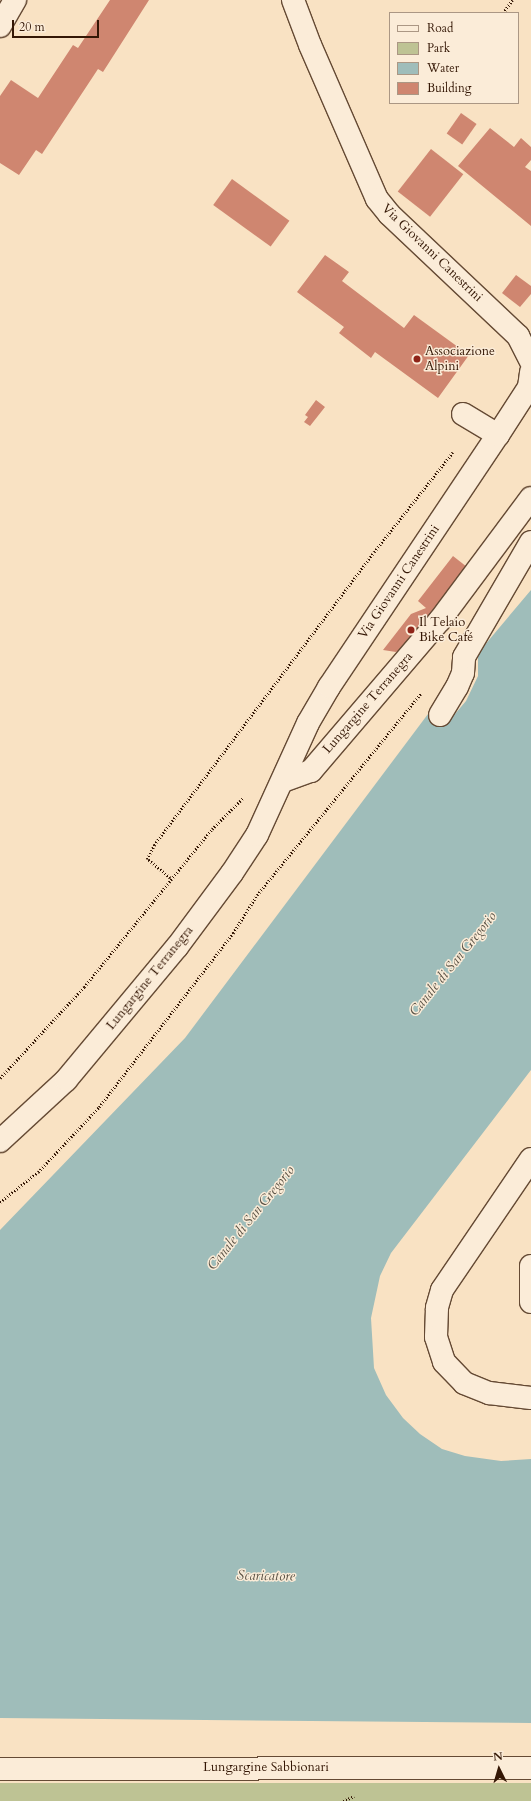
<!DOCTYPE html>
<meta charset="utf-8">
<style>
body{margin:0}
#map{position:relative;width:531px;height:1801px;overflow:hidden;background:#f9e2c3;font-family:Cardo,serif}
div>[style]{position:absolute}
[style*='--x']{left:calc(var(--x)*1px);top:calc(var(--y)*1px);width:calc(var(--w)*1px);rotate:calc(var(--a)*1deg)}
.green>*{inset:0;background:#bec394;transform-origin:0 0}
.water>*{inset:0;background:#9fbdba}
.building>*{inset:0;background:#cf8670;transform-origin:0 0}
.path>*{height:2.5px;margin-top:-1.25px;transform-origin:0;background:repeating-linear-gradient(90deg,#341705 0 1px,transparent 0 3px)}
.roads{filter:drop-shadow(1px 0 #654a34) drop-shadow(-1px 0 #654a34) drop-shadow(0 1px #654a34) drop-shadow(0 -1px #654a34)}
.minor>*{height:22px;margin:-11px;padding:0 11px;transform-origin:11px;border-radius:11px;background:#fbecd8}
.dots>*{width:11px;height:11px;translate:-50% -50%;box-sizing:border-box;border:2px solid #fbecd8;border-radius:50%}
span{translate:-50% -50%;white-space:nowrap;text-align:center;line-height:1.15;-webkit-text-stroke:3px #fbecd8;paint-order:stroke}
.street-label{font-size:13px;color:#341705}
.poi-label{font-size:13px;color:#341705}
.left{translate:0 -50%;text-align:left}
.water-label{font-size:14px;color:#595144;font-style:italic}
.legend{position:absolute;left:389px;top:12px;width:130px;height:92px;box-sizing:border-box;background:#fbecd8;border:1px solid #ab9784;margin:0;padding:5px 7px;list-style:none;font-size:12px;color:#341705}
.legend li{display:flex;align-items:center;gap:8px;height:20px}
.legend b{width:20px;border:1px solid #ab9784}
.north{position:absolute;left:479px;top:1749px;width:40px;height:40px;-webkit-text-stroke:3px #fbecd8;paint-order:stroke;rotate:355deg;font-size:11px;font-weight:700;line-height:16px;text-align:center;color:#341705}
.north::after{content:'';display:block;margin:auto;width:14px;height:18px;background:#341705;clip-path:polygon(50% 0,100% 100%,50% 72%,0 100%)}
.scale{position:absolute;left:12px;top:20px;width:87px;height:18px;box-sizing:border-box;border:2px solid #341705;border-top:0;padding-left:5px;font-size:12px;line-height:14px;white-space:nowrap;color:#341705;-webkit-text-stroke:3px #fbecd8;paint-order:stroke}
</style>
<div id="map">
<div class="green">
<div style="left:0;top:1783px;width:531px;height:18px"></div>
</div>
<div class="water">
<div style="clip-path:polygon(531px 590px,531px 1070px,391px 1253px,380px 1276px,371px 1318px,374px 1368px,386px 1395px,403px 1418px,420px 1434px,442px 1449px,465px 1456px,501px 1461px,531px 1459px,531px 1723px,0 1718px,0 1230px,185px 1038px,431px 710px,449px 721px,466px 701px,478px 676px,478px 653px)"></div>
</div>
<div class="building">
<div style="clip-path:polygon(110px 0,149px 0,103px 72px,98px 69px,42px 154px,36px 150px,19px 175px,0 163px,0 96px,11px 80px,38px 98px,73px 45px,78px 48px)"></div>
<div style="left:461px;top:113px;width:19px;height:25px;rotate:35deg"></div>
<div style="clip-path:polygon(490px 128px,514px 147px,521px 138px,531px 147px,531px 160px,525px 167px,531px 171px,531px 226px,458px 166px)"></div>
<div style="left:431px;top:149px;width:41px;height:54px;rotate:38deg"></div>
<div style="left:232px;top:179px;width:71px;height:32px;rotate:36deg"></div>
<div style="clip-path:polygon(325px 255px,349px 272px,342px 281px,404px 328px,414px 315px,469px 355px,438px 398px,375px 352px,371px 358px,339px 333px,344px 327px,297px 292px)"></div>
<div style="clip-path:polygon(516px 275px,531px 286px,531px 294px,520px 307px,502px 293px)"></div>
<div style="clip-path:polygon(316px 400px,325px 407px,310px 426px,304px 422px,308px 417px,305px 415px)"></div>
<div style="clip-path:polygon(453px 556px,467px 567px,408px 645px,396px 652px,383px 650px,411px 614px,426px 608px,418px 601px)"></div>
</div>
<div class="path">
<div style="--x:503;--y:13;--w:16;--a:-55"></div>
<div style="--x:170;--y:878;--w:30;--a:-140"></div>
<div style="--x:147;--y:859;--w:16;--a:-63"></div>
<div style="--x:154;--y:845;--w:366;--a:-53.1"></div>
<div style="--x:374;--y:552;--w:127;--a:-51.7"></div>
<div style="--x:0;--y:1078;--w:124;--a:-47.3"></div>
<div style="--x:84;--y:987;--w:203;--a:-51"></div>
<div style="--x:212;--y:829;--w:44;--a:-45"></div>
<div style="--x:0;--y:1202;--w:48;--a:-38.3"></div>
<div style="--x:38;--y:1172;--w:89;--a:-46.8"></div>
<div style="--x:99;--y:1107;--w:220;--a:-52.4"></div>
<div style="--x:233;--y:933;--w:45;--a:-57.7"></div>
<div style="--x:257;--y:895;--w:260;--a:-50.9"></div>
<div style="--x:343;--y:1801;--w:12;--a:-24"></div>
</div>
<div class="roads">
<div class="minor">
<div style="--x:293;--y:0;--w:48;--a:69.3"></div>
<div style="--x:310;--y:45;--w:168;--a:66.5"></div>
<div style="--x:377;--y:199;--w:19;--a:51"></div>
<div style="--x:389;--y:214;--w:178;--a:43.4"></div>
<div style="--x:518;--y:336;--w:28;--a:63"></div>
<div style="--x:0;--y:26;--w:30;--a:-60"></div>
<div style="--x:463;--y:414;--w:41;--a:31"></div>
<div style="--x:440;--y:715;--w:33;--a:-59"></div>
<div style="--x:457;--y:687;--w:15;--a:-67"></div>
<div style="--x:463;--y:673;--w:16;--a:-86"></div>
<div style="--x:464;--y:657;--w:133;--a:-59.8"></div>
<div style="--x:283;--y:781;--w:30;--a:-20"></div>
<div style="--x:311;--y:771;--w:199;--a:-49.5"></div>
<div style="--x:440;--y:620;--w:152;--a:-53.3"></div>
<div style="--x:0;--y:1141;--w:90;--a:-42.7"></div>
<div style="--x:66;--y:1080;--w:173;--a:-50.2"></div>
<div style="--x:177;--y:947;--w:92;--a:-53.4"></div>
<div style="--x:232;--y:873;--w:45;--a:-56.7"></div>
<div style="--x:257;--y:835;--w:123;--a:-65.5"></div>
<div style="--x:308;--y:723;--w:42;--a:-59.7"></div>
<div style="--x:329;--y:687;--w:303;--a:-56.2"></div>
<div style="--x:498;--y:435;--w:57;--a:-57.1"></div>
<div style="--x:529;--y:387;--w:15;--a:-82"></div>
<div style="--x:531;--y:1159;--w:158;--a:124.2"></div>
<div style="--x:442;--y:1290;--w:19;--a:106"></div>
<div style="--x:437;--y:1308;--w:29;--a:92"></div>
<div style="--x:436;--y:1337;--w:26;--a:72"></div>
<div style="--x:444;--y:1362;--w:29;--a:46"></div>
<div style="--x:464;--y:1383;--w:27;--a:22"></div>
<div style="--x:489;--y:1393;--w:42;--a:6.8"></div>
<div style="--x:531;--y:1266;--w:36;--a:90"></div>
<div style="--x:0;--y:1769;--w:531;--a:-0.11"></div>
</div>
</div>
<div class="dots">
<div style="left:417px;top:359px;background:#8f2418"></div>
<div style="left:411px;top:630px;background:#8f2418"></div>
</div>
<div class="street-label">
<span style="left:432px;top:253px;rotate:44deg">Via Giovanni Canestrini</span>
<span style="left:399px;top:582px;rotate:-56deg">Via Giovanni Canestrini</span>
<span style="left:368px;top:703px;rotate:-49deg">Lungargine Terranegra</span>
<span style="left:150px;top:978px;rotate:-51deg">Lungargine Terranegra</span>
<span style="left:266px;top:1767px">Lungargine Sabbionari</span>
</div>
<div class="poi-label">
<span class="left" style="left:425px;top:359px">Associazione<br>Alpini</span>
<span class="left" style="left:419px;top:630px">Il Telaio<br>Bike Café</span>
</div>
<div class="water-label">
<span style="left:453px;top:964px;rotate:-51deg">Canale di San Gregorio</span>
<span style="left:251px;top:1218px;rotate:-51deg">Canale di San Gregorio</span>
<span style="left:266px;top:1576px;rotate:1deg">Scaricatore</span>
</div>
<ul class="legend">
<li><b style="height:5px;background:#fbecd8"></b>Road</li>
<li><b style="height:11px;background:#bec394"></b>Park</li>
<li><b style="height:11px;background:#9fbdba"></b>Water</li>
<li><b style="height:11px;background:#cf8670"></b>Building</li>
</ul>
<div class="north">N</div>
<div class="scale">20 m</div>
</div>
